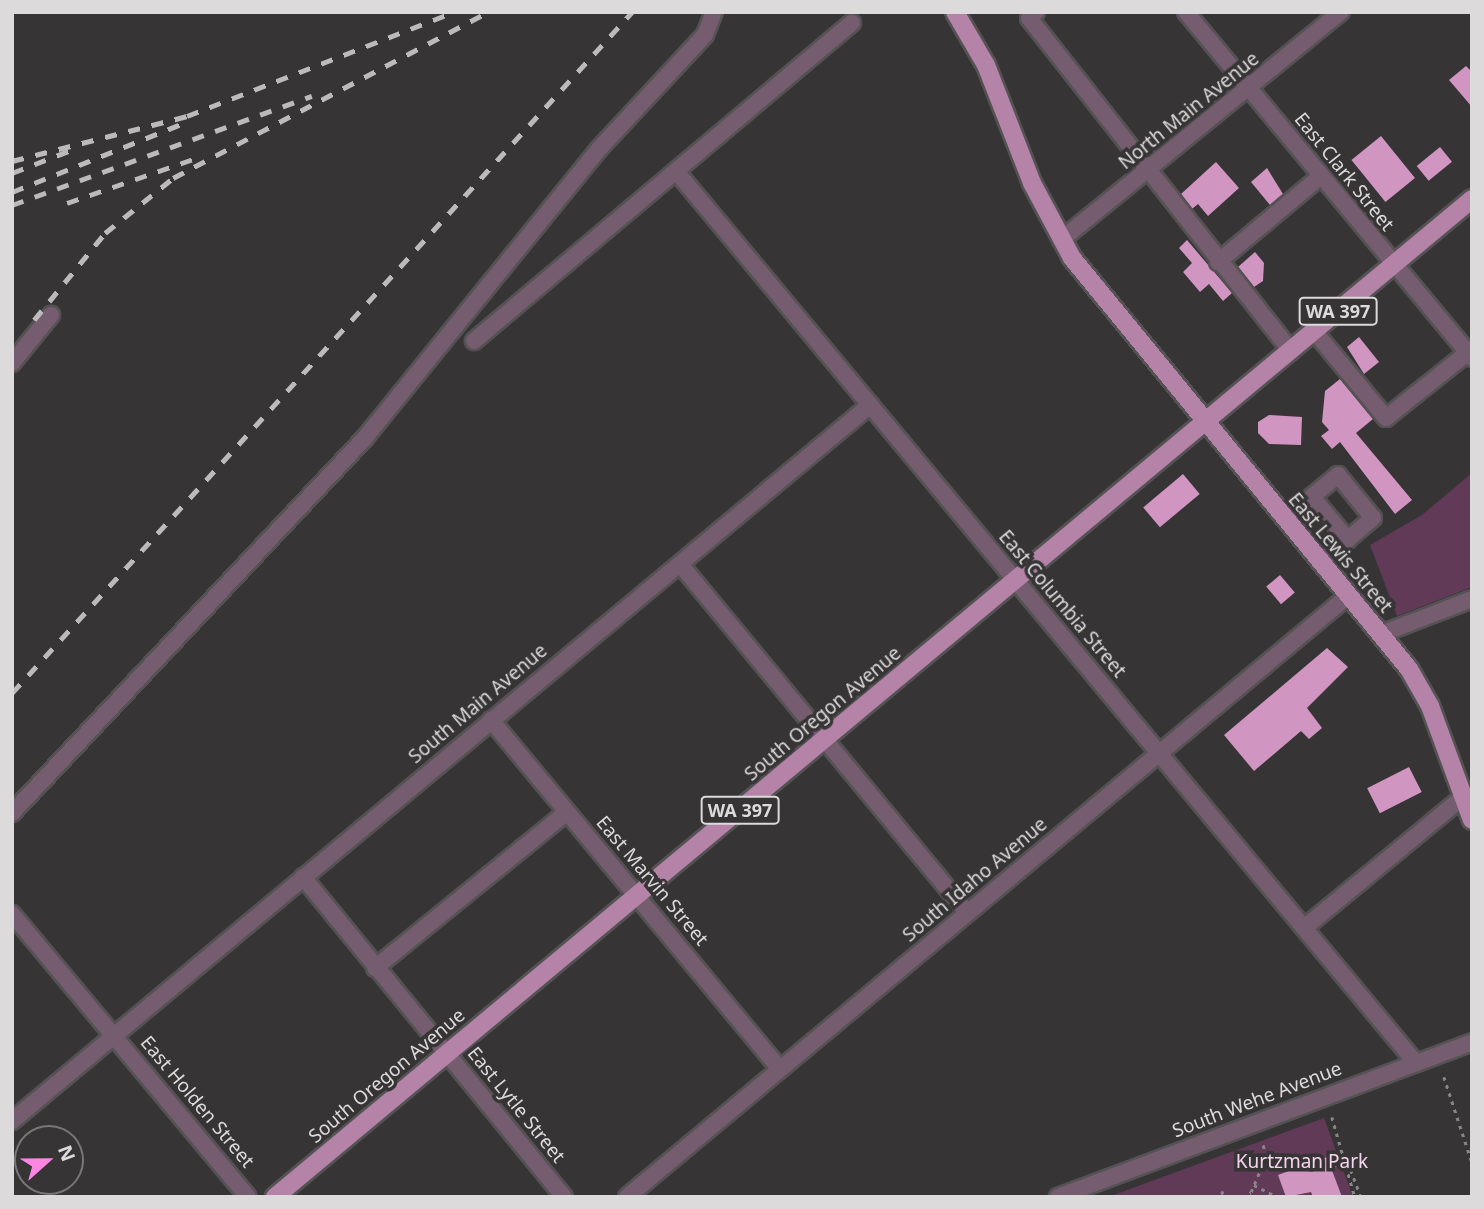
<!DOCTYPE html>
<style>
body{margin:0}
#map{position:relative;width:1484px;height:1209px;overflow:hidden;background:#373436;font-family:"Noto Sans",sans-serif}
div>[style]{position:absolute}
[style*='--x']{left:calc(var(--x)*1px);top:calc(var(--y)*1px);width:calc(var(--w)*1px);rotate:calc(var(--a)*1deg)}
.green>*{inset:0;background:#603a57}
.building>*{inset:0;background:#d195c2;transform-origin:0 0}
.path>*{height:2.5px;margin-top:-1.25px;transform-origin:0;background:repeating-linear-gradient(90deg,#888687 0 3.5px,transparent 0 8.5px)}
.roads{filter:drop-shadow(2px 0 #555254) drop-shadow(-2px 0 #555254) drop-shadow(0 2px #555254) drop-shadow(0 -2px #555254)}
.minor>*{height:16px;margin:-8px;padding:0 8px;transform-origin:8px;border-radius:8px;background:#755d6f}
.major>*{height:18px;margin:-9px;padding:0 9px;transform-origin:9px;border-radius:9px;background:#b483a7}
.rail>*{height:4.5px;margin-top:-2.25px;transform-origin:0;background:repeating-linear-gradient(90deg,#bcbabb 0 12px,transparent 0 24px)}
span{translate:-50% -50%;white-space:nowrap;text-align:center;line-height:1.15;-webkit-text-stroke:7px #373436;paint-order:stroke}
.shield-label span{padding:2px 5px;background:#373436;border:2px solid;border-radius:5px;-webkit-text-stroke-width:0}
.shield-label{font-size:18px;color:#dcdadb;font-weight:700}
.street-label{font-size:19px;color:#dcdadb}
.park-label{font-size:19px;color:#f6d4ed}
.frame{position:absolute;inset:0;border:14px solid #dcdadb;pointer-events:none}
.north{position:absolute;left:14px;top:1125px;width:70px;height:70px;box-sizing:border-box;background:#373436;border:2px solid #797678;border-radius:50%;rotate:69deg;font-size:19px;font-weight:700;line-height:28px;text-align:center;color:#dcdadb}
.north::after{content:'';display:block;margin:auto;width:24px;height:32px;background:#fd86e2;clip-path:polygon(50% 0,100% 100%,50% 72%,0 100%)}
</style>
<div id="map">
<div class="green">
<div style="clip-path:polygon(1472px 473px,1472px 587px,1397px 616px,1370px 545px,1422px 515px)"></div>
<div style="clip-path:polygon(1324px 1118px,1353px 1197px,1108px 1197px)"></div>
</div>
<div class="building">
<div style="clip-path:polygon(1466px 66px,1472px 72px,1472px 107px,1449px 80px)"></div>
<div style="left:1381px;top:136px;width:54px;height:38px;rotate:51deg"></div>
<div style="left:1440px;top:147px;width:19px;height:30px;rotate:51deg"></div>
<div style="clip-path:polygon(1216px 162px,1239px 188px,1208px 216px,1198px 204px,1192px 209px,1181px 194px)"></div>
<div style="clip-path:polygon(1267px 168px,1283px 194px,1270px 205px,1251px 182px)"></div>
<div style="clip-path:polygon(1187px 240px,1232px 293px,1223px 301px,1209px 284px,1200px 292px,1183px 272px,1192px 263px,1179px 248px)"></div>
<div style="clip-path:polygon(1255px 252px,1264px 263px,1263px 281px,1254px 287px,1238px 267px)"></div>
<div style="clip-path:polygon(1359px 337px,1379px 362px,1364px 374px,1347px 347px)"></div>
<div style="clip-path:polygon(1340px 379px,1373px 419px,1356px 433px,1412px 500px,1395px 514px,1340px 442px,1332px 449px,1321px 436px,1329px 430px,1322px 422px,1325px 391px)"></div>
<div style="clip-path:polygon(1269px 415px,1302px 417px,1301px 445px,1269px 444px,1258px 433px,1258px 422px)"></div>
<div style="left:1183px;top:474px;width:26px;height:52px;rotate:50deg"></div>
<div style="left:1280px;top:575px;width:23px;height:18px;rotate:50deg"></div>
<div style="clip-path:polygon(1327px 648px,1348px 667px,1307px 708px,1322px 728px,1309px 739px,1301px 731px,1254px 771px,1224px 735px)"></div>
<div style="left:1409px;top:767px;width:28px;height:47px;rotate:63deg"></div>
<div style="clip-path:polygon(1327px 1157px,1342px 1197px,1313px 1197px,1311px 1192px,1286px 1197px,1278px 1175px)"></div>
</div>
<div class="path">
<div style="--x:1444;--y:1077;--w:89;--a:71.8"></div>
<div style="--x:1332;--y:1117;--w:83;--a:74"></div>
<div style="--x:1345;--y:1154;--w:46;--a:69.6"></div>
<div style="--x:1332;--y:1166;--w:11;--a:-22"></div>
<div style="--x:1254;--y:1185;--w:27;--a:27"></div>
<div style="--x:1222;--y:1191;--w:6;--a:72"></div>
<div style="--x:1242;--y:1197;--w:10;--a:-29"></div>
<div style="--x:1251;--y:1192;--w:38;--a:-67"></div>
<div style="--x:1266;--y:1157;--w:16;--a:-105"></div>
</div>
<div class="roads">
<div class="minor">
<div style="--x:1036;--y:12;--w:9;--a:139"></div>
<div style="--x:1029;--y:18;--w:424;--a:51.8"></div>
<div style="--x:1186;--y:12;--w:449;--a:50.4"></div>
<div style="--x:676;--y:171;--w:1159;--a:50.32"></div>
<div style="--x:1061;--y:240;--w:361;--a:-39.2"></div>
<div style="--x:1218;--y:262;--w:134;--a:-39.9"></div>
<div style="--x:1314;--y:331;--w:113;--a:50.4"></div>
<div style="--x:1386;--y:418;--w:110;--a:-38.7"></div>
<div style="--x:474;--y:341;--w:494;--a:-40.1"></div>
<div style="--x:12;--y:363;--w:62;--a:-50.9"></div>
<div style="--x:1312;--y:497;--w:56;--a:50.1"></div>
<div style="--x:1285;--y:519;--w:69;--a:-39.7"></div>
<div style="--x:1338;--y:475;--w:55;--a:50.9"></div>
<div style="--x:1373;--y:518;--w:68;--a:139.8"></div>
<div style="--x:680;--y:564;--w:452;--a:50.5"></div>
<div style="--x:1381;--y:634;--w:97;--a:-21"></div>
<div style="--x:491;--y:720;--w:453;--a:50.4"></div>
<div style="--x:12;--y:813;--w:514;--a:-46.74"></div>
<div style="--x:364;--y:439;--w:372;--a:-51"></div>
<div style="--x:598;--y:150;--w:157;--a:-47.1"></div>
<div style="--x:705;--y:35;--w:25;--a:-69"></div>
<div style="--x:303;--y:877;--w:413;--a:50.8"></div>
<div style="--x:12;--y:914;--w:368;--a:50.2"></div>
<div style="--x:1304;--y:928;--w:206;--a:-39.5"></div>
<div style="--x:375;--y:968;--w:247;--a:-39.1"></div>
<div style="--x:12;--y:1121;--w:1118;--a:-39.84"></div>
<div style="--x:627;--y:1197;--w:940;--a:-39.82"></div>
<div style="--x:1058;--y:1197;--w:442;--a:-20.5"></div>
</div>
<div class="major">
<div style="--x:955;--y:12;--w:61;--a:59.7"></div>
<div style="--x:986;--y:65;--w:127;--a:68.7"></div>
<div style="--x:1032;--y:183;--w:85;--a:61.9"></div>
<div style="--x:1072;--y:258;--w:531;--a:50.65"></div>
<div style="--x:1409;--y:669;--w:43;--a:60.4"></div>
<div style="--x:1430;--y:706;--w:121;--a:69.8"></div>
<div style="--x:275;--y:1197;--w:1558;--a:-39.82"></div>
</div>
</div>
<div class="rail">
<div style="--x:12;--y:161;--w:181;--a:-14.4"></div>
<div style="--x:187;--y:116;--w:287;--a:-21.3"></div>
<div style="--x:12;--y:173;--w:63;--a:-21.3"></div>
<div style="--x:12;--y:192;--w:182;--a:-21.9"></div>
<div style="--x:67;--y:203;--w:133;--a:-19.2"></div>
<div style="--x:12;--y:205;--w:319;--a:-20"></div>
<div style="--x:34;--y:320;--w:112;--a:-50.8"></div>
<div style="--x:105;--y:233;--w:87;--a:-39"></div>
<div style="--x:173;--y:178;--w:356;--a:-27.8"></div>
<div style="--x:12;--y:693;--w:921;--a:-47.68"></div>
</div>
<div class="shield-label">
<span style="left:1338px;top:311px">WA 397</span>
<span style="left:740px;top:810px">WA 397</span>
</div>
<div class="street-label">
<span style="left:1189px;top:111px;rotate:-39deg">North Main Avenue</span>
<span style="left:1344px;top:172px;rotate:51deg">East Clark Street</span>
<span style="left:1340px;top:553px;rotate:50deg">East Lewis Street</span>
<span style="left:1062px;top:604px;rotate:50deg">East Columbia Street</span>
<span style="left:478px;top:704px;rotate:-40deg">South Main Avenue</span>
<span style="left:823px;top:714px;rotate:-40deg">South Oregon Avenue</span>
<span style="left:975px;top:880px;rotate:-40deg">South Idaho Avenue</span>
<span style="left:652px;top:881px;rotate:50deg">East Marvin Street</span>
<span style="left:387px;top:1076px;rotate:-40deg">South Oregon Avenue</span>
<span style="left:1257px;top:1100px;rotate:-21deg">South Wehe Avenue</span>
<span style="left:197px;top:1102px;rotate:50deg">East Holden Street</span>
<span style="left:516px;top:1105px;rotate:51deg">East Lytle Street</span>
</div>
<div class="park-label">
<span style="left:1302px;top:1162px">Kurtzman Park</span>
</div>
<div class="frame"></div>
<div class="north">N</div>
</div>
